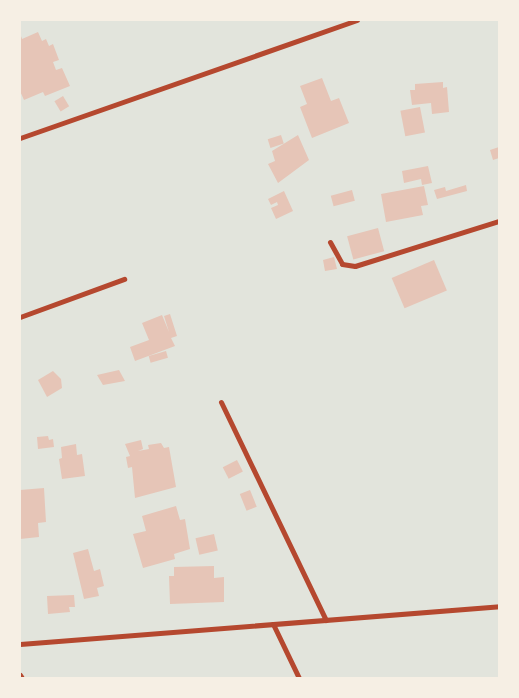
<!DOCTYPE html>
<style>
body{margin:0}
#map{position:relative;width:519px;height:698px;overflow:hidden;background:#f6efe4;font-family:"PT Sans Narrow",sans-serif}
div>[style]{position:absolute}
[style*='--x']{left:calc(var(--x)*1px);top:calc(var(--y)*1px);width:calc(var(--w)*1px);rotate:calc(var(--a)*1deg)}
.green>*{inset:0;background:#e2e4dc;transform-origin:0 0}
.building>*{inset:0;background:#e6c5b7;transform-origin:0 0}
.minor>*{height:5px;margin:-2.5px;padding:0 2.5px;transform-origin:2.5px;border-radius:2.5px;background:#b5482f}
span{translate:-50% -50%;white-space:nowrap;text-align:center;line-height:1.15;-webkit-text-stroke:4px #f6efe4;paint-order:stroke}
.frame{position:absolute;inset:0;border:21px solid #f6efe4;pointer-events:none}
</style>
<div id="map">
<div class="green">
<div style="left:20px;top:20px;width:479px;height:658px"></div>
</div>
<div class="building">
<div style="clip-path:polygon(38px 32px,42px 41px,46px 39px,49px 46px,53px 44px,59px 60px,53px 62px,56px 70px,62px 68px,70px 86px,45px 96px,43px 92px,24px 100px,20px 91px,20px 33px,22px 39px)"></div>
<div style="clip-path:polygon(322px 78px,331px 101px,339px 98px,349px 123px,312px 138px,300px 107px,307px 104px,300px 86px)"></div>
<div style="clip-path:polygon(443px 82px,443px 88px,447px 87px,449px 112px,432px 114px,431px 103px,412px 105px,410px 90px,415px 90px,415px 84px)"></div>
<div style="left:63px;top:96px;width:12px;height:10px;rotate:59deg"></div>
<div style="left:420px;top:107px;width:26px;height:20px;rotate:79deg"></div>
<div style="left:281px;top:135px;width:9px;height:14px;rotate:72deg"></div>
<div style="clip-path:polygon(298px 135px,309px 160px,278px 183px,268px 164px,275px 161px,272px 151px)"></div>
<div style="clip-path:polygon(499px 147px,499px 158px,493px 160px,490px 150px)"></div>
<div style="clip-path:polygon(428px 166px,432px 183px,422px 185px,421px 179px,404px 183px,402px 171px)"></div>
<div style="clip-path:polygon(466px 185px,467px 191px,437px 199px,434px 190px,445px 187px,446px 191px)"></div>
<div style="clip-path:polygon(424px 186px,428px 205px,421px 206px,423px 215px,386px 222px,381px 194px)"></div>
<div style="left:352px;top:190px;width:11px;height:22px;rotate:75deg"></div>
<div style="clip-path:polygon(284px 191px,293px 211px,276px 219px,271px 208px,278px 205px,277px 202px,271px 205px,268px 199px)"></div>
<div style="left:378px;top:228px;width:24px;height:32px;rotate:75deg"></div>
<div style="clip-path:polygon(334px 257px,337px 269px,325px 271px,323px 260px)"></div>
<div style="left:434px;top:260px;width:33px;height:46px;rotate:67deg"></div>
<div style="clip-path:polygon(170px 314px,177px 336px,171px 338px,175px 346px,135px 361px,130px 347px,149px 340px,142px 323px,162px 315px,169px 332px,164px 316px)"></div>
<div style="left:166px;top:351px;width:7px;height:18px;rotate:74deg"></div>
<div style="clip-path:polygon(119px 370px,125px 381px,103px 385px,97px 375px)"></div>
<div style="clip-path:polygon(53px 371px,61px 379px,62px 388px,47px 397px,38px 380px)"></div>
<div style="clip-path:polygon(48px 436px,49px 440px,53px 439px,54px 447px,38px 449px,37px 437px)"></div>
<div style="clip-path:polygon(141px 440px,143px 449px,138px 451px,149px 449px,148px 445px,161px 443px,164px 448px,169px 447px,176px 487px,135px 498px,132px 467px,128px 468px,126px 457px,130px 456px,125px 444px)"></div>
<div style="clip-path:polygon(76px 444px,77px 455px,82px 454px,85px 476px,62px 479px,59px 459px,62px 458px,61px 447px)"></div>
<div style="left:237px;top:460px;width:13px;height:16px;rotate:63deg"></div>
<div style="clip-path:polygon(44px 488px,46px 522px,38px 523px,39px 537px,20px 539px,20px 490px)"></div>
<div style="left:250px;top:490px;width:18px;height:11px;rotate:68deg"></div>
<div style="clip-path:polygon(176px 506px,180px 520px,185px 519px,190px 549px,174px 554px,175px 559px,143px 568px,133px 534px,146px 531px,142px 516px)"></div>
<div style="left:214px;top:534px;width:17px;height:19px;rotate:77deg"></div>
<div style="clip-path:polygon(88px 549px,94px 571px,100px 569px,104px 586px,97px 588px,99px 596px,84px 599px,73px 553px)"></div>
<div style="clip-path:polygon(214px 566px,214px 578px,224px 577px,224px 602px,170px 604px,169px 576px,174px 576px,174px 567px)"></div>
<div style="clip-path:polygon(74px 595px,75px 607px,69px 607px,70px 612px,48px 614px,47px 596px)"></div>
</div>
<div class="minor">
<div style="--x:20;--y:138;--w:357;--a:-19.3"></div>
<div style="--x:330;--y:242;--w:25;--a:61"></div>
<div style="--x:342;--y:264;--w:13;--a:9"></div>
<div style="--x:355;--y:266;--w:151;--a:-17.4"></div>
<div style="--x:20;--y:317;--w:111;--a:-20.1"></div>
<div style="--x:221;--y:402;--w:242;--a:64.3"></div>
<div style="--x:273;--y:624;--w:60;--a:64.3"></div>
<div style="--x:20;--y:644;--w:481;--a:-4.5"></div>
<div style="--x:20;--y:675;--w:4;--a:56"></div>
</div>
<div class="frame"></div>
</div>
